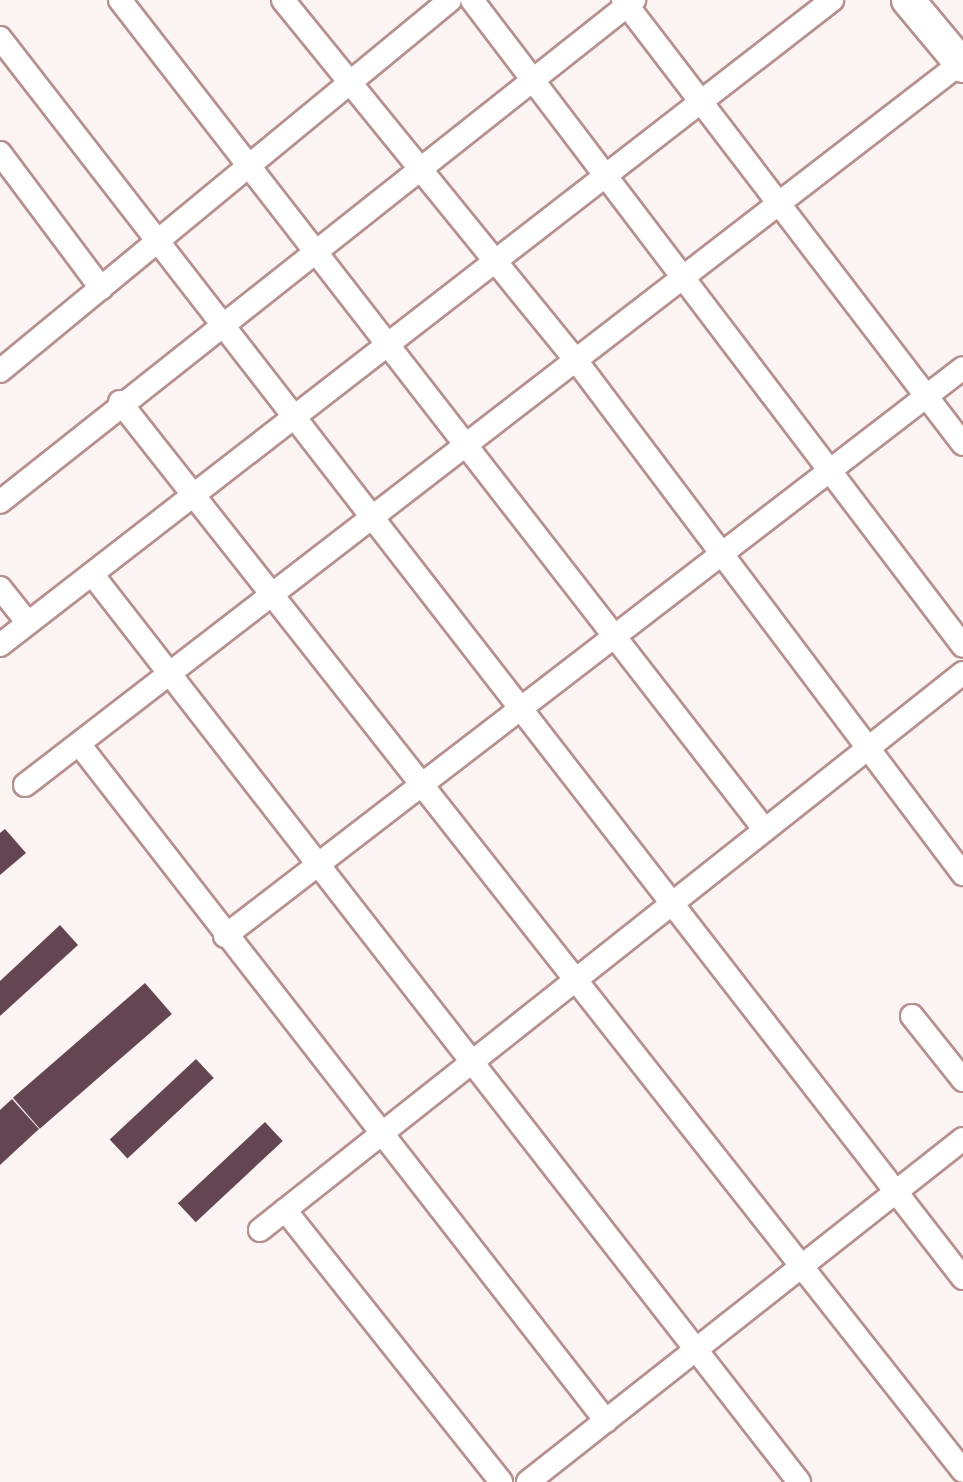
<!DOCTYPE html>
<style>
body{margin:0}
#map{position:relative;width:963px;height:1482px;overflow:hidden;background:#fcf4f3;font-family:"Asap Condensed",sans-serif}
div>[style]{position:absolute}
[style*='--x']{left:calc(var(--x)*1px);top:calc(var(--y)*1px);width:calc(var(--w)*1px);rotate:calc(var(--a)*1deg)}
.building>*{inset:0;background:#644552;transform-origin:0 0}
.roads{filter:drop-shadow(2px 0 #b6908f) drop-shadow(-2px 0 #b6908f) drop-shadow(0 2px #b6908f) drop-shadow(0 -2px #b6908f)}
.street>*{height:22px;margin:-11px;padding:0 11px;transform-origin:11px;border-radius:11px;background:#fff}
.secondary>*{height:32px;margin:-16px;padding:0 16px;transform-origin:16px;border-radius:16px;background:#fff}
span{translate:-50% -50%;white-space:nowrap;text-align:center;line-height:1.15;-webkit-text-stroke:6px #fff;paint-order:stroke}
</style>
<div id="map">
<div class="building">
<div style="clip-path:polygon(5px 829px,26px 853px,0 875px,0 833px)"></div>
<div style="clip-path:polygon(60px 925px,78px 945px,0 1016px,0 981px)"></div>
<div style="left:145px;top:983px;width:41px;height:175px;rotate:49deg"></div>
<div style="left:196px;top:1059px;width:26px;height:118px;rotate:47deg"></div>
<div style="clip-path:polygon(12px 1099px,39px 1129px,0 1165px,0 1110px)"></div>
<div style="left:265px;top:1122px;width:26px;height:119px;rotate:47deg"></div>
</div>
<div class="roads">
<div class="street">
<div style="--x:120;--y:0;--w:1051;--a:52.15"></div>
<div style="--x:283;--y:0;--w:458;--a:50.9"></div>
<div style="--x:572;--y:355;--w:650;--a:53.01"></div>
<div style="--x:472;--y:0;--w:811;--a:52.76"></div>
<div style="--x:623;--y:0;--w:559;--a:52.56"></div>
<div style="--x:0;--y:38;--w:1570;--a:52.17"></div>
<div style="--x:0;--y:153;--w:169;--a:53.2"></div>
<div style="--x:0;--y:371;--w:583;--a:-39.5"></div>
<div style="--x:120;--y:402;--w:1361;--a:51.74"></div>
<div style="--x:0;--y:502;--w:809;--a:-38.37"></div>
<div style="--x:92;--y:574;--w:1151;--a:52.09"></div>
<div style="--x:0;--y:588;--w:45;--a:51.3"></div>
<div style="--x:0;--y:645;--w:1053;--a:-37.78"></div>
<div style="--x:79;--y:744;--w:858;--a:52.1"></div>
<div style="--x:25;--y:785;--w:1182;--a:-37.65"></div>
<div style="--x:225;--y:936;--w:931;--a:-37.58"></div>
<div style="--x:912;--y:1016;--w:82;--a:51.4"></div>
<div style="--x:285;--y:1210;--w:347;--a:51.5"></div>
<div style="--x:260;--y:1230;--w:897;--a:-38.39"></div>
<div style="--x:528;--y:1482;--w:554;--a:-38.26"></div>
</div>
<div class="secondary">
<div style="--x:908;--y:0;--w:86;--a:50.2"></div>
</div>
</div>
</div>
